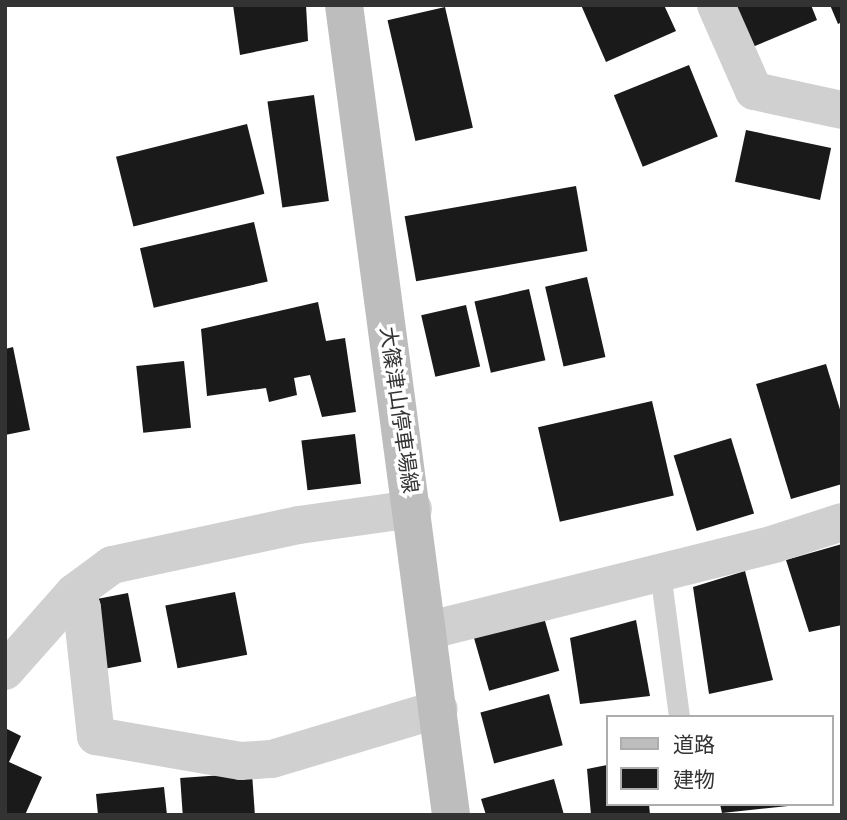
<!DOCTYPE html>
<meta charset="utf-8">
<style>
body{margin:0}
#map{position:relative;width:847px;height:820px;overflow:hidden;background:#fff;font-family:Jost,"Noto Sans JP",sans-serif}
div>[style]{position:absolute}
[style*='--x']{left:calc(var(--x)*1px);top:calc(var(--y)*1px);width:calc(var(--w)*1px);rotate:calc(var(--a)*1deg)}
.building>*{inset:0;background:#1a1a1a;transform-origin:0 0}
.lane>*{height:21px;margin:-10.5px;padding:0 10.5px;transform-origin:10.5px;border-radius:10.5px;background:#d0d0d0}
.street>*{height:38px;margin:-19px;padding:0 19px;transform-origin:19px;border-radius:19px;background:#d0d0d0}
.secondary>*{height:38px;margin:-19px;padding:0 19px;transform-origin:19px;border-radius:19px;background:#bdbdbd}
span{translate:-50% -50%;white-space:nowrap;text-align:center;line-height:1.15;-webkit-text-stroke:7px #fff;paint-order:stroke}
.street-label{font-size:21px;color:#333}
.frame{position:absolute;inset:0;border:7px solid #333;pointer-events:none}
.legend{position:absolute;left:606px;top:715px;width:228px;height:91px;box-sizing:border-box;background:#fff;border:2px solid #adadad;margin:0;padding:9px 12px;list-style:none;font-size:21px;color:#333}
.legend li{display:flex;align-items:center;gap:14px;height:35px}
.legend b{width:35px;border:2px solid #adadad}
</style>
<div id="map">
<div class="building">
<div style="clip-path:polygon(233px 5px,306px 5px,308px 41px,240px 55px)"></div>
<div style="clip-path:polygon(581px 5px,664px 5px,676px 31px,606px 62px)"></div>
<div style="clip-path:polygon(732px 5px,811px 5px,817px 20px,750px 48px)"></div>
<div style="clip-path:polygon(830px 5px,842px 5px,842px 22px,838px 24px)"></div>
<div style="left:445px;top:7px;width:124px;height:59px;rotate:77deg"></div>
<div style="left:689px;top:65px;width:77px;height:81px;rotate:68deg"></div>
<div style="left:314px;top:95px;width:107px;height:47px;rotate:82deg"></div>
<div style="left:247px;top:124px;width:72px;height:135px;rotate:76deg"></div>
<div style="left:746px;top:130px;width:87px;height:53px;rotate:12deg"></div>
<div style="left:576px;top:186px;width:66px;height:174px;rotate:80deg"></div>
<div style="left:254px;top:222px;width:61px;height:117px;rotate:77deg"></div>
<div style="left:587px;top:277px;width:82px;height:43px;rotate:77deg"></div>
<div style="left:529px;top:289px;width:73px;height:56px;rotate:77deg"></div>
<div style="clip-path:polygon(318px 302px,326px 341px,345px 338px,356px 412px,322px 417px,310px 375px,294px 378px,297px 395px,269px 402px,266px 388px,207px 396px,201px 329px)"></div>
<div style="left:466px;top:305px;width:63px;height:46px;rotate:77deg"></div>
<div style="clip-path:polygon(13px 347px,30px 430px,5px 435px,5px 349px)"></div>
<div style="left:184px;top:361px;width:67px;height:48px;rotate:84deg"></div>
<div style="clip-path:polygon(826px 364px,842px 416px,842px 484px,791px 499px,756px 384px)"></div>
<div style="left:652px;top:401px;width:97px;height:117px;rotate:77deg"></div>
<div style="left:355px;top:434px;width:50px;height:54px;rotate:83deg"></div>
<div style="left:731px;top:438px;width:79px;height:60px;rotate:73deg"></div>
<div style="clip-path:polygon(842px 544px,842px 625px,809px 632px,786px 560px)"></div>
<div style="clip-path:polygon(745px 571px,773px 680px,709px 694px,693px 587px)"></div>
<div style="left:235px;top:592px;width:64px;height:71px;rotate:79deg"></div>
<div style="left:128px;top:593px;width:70px;height:37px;rotate:79deg"></div>
<div style="left:543px;top:614px;width:59px;height:73px;rotate:74deg"></div>
<div style="clip-path:polygon(636px 620px,650px 696px,580px 704px,570px 638px)"></div>
<div style="left:549px;top:694px;width:53px;height:71px;rotate:75deg"></div>
<div style="clip-path:polygon(5px 728px,21px 736px,9px 762px,42px 777px,25px 815px,5px 815px)"></div>
<div style="clip-path:polygon(607px 765px,607px 804px,649px 804px,650px 815px,591px 815px,587px 769px)"></div>
<div style="left:252px;top:773px;width:42px;height:72px;rotate:86deg"></div>
<div style="clip-path:polygon(554px 779px,564px 815px,486px 815px,481px 799px)"></div>
<div style="clip-path:polygon(164px 787px,167px 815px,98px 815px,96px 794px)"></div>
<div style="clip-path:polygon(720px 804px,788px 804px,788px 806px,722px 813px)"></div>
</div>
<div class="lane">
<div style="--x:660;--y:572;--w:146;--a:82.5"></div>
</div>
<div class="street">
<div style="--x:716;--y:5;--w:94;--a:66.2"></div>
<div style="--x:754;--y:91;--w:90;--a:12.2"></div>
<div style="--x:74;--y:593;--w:17;--a:62"></div>
<div style="--x:82;--y:608;--w:129;--a:83.8"></div>
<div style="--x:96;--y:736;--w:147;--a:9.8"></div>
<div style="--x:241;--y:761;--w:31;--a:-4"></div>
<div style="--x:272;--y:759;--w:174;--a:-16.7"></div>
<div style="--x:430;--y:630;--w:355;--a:-14"></div>
<div style="--x:774;--y:544;--w:71;--a:-17.9"></div>
<div style="--x:5;--y:671;--w:104;--a:-48.5"></div>
<div style="--x:74;--y:593;--w:47;--a:-36.4"></div>
<div style="--x:112;--y:565;--w:191;--a:-12.1"></div>
<div style="--x:299;--y:525;--w:115;--a:-8"></div>
</div>
<div class="secondary">
<div style="--x:344;--y:5;--w:817;--a:82.47"></div>
</div>
<div class="street-label">
<span style="left:399px;top:410px;rotate:82deg">大篠津山停車場線</span>
</div>
<div class="frame"></div>
<ul class="legend">
<li><b style="height:9px;background:#bdbdbd"></b>道路</li>
<li><b style="height:19px;background:#1a1a1a"></b>建物</li>
</ul>
</div>
